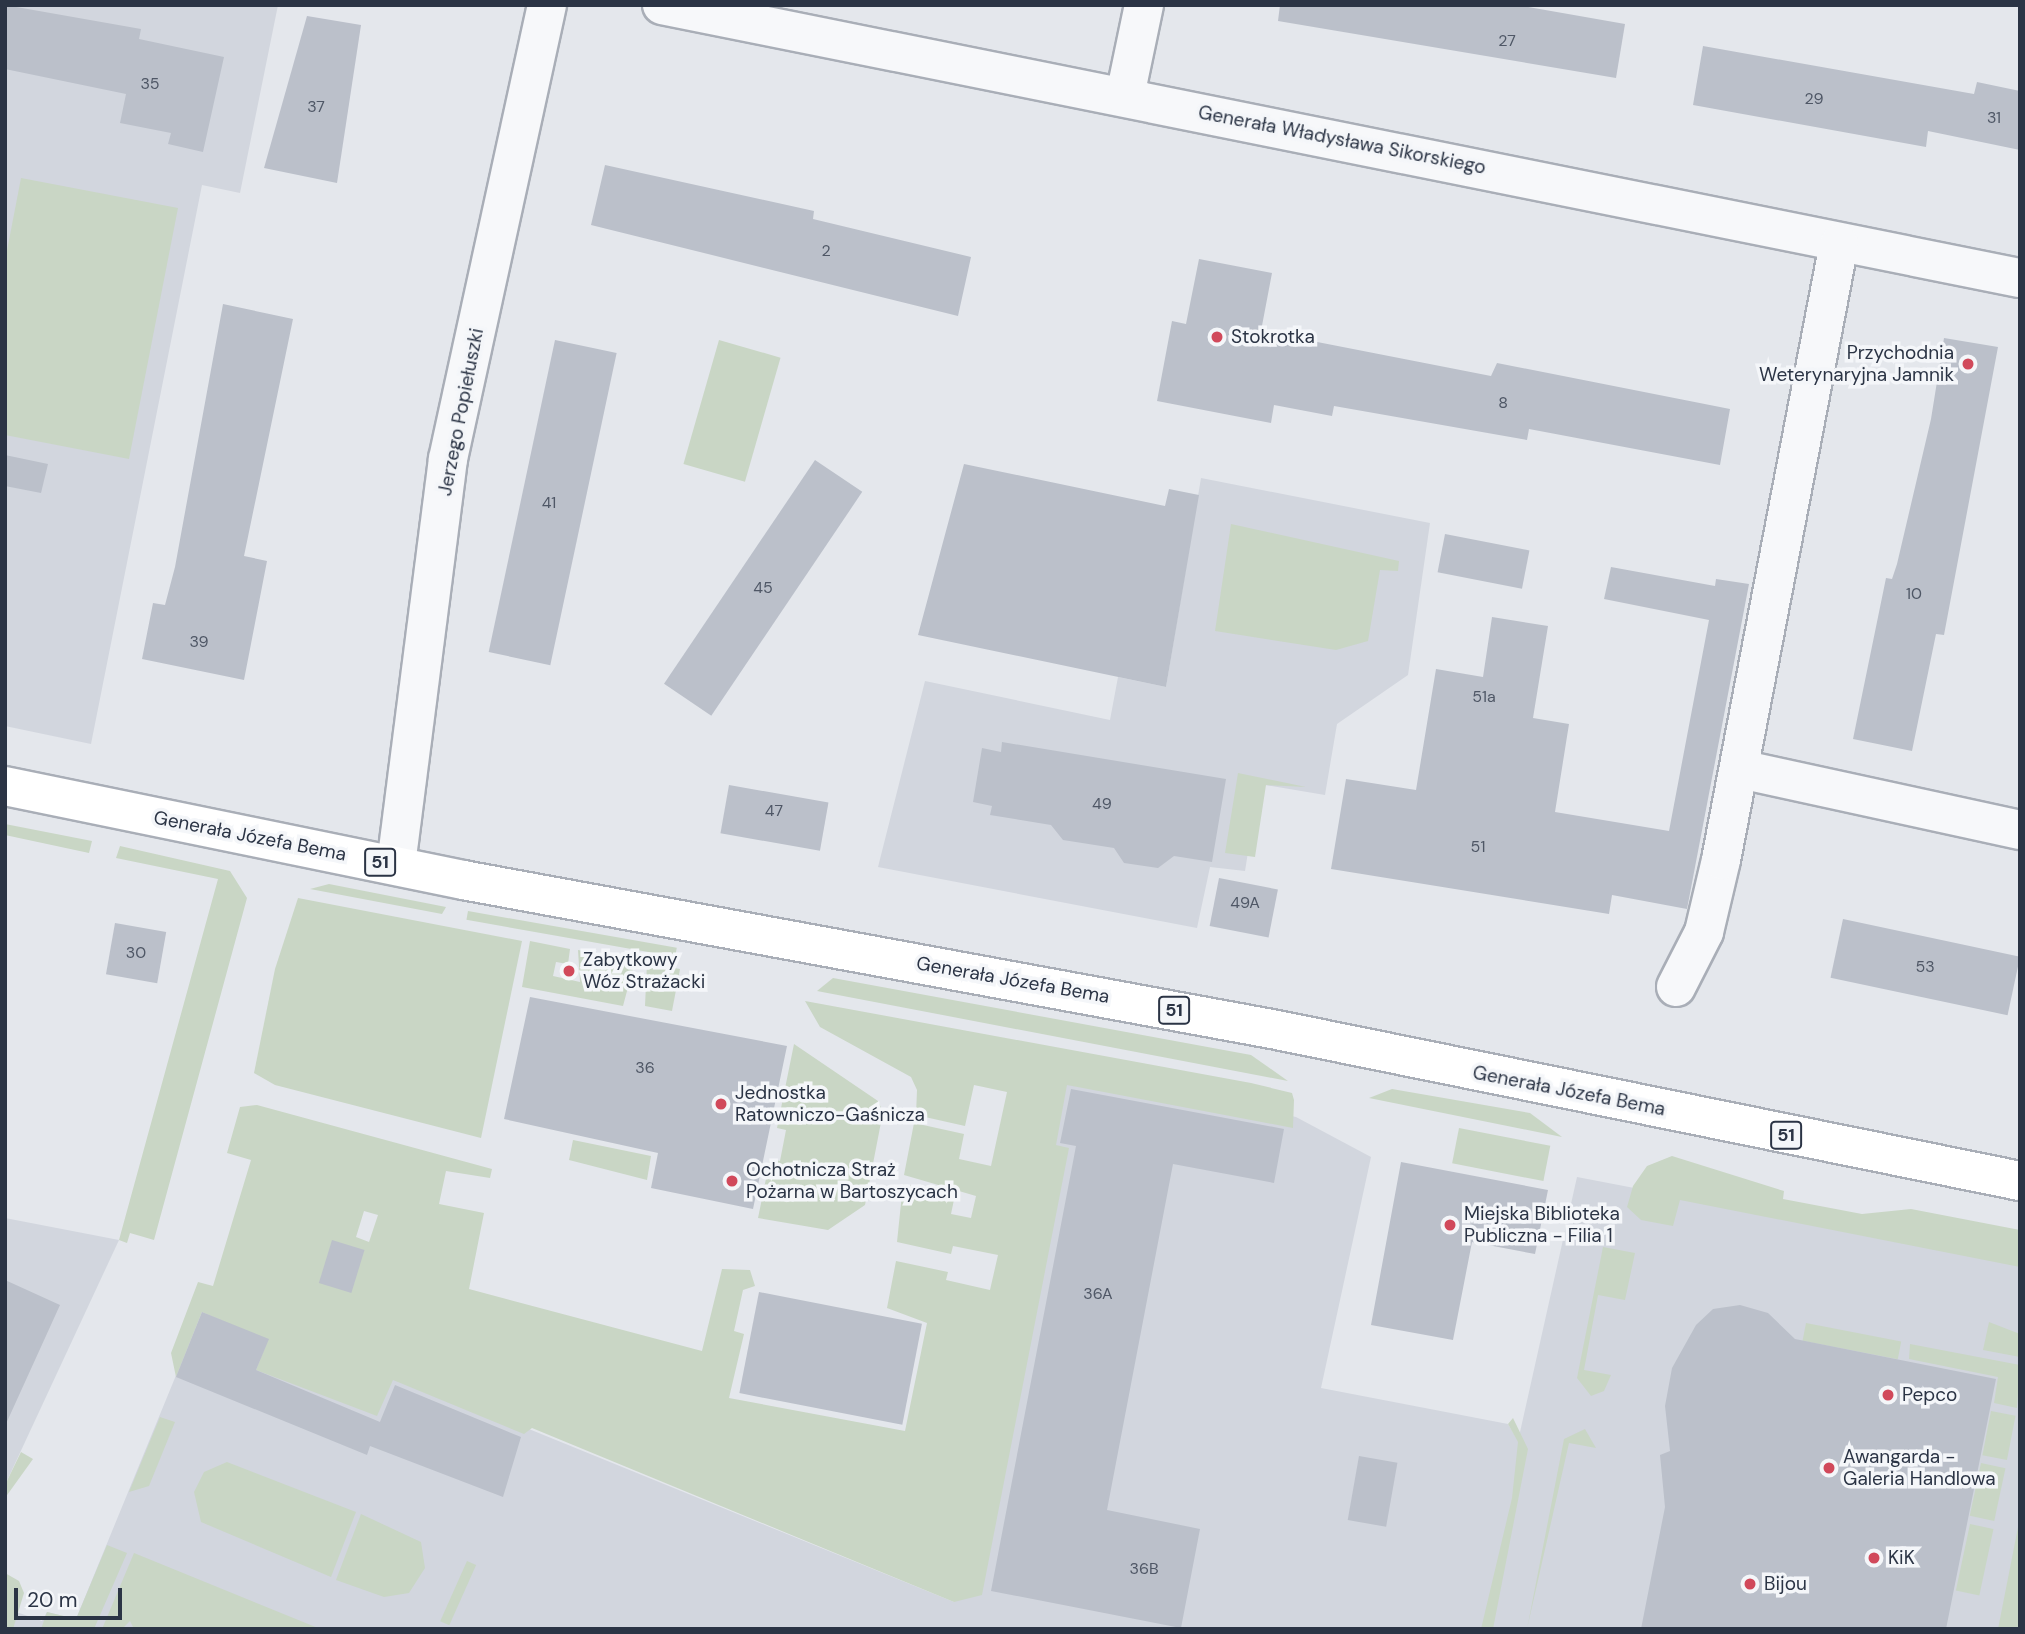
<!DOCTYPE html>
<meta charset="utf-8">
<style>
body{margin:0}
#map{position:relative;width:2025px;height:1634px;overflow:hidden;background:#e4e7ec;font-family:"DM Sans",sans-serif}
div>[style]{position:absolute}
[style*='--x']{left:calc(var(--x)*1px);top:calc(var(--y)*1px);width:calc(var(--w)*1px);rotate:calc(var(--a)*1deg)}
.built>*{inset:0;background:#d2d6de}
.green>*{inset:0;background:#c9d6c5;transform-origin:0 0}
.building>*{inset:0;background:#bbc0ca;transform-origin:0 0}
.roads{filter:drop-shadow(2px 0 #a9aeb7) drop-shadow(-2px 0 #a9aeb7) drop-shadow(0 2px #a9aeb7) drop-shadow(0 -2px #a9aeb7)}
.minor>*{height:38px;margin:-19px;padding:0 19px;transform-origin:19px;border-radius:19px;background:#f7f8fa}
.major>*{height:38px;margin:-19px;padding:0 19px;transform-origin:19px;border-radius:19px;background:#fff}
.dots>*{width:19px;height:19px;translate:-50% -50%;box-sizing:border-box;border:4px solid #f4f6f9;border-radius:50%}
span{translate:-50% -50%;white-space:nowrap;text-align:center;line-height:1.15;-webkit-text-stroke:7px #f4f6f9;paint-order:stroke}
.number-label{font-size:16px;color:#4f5766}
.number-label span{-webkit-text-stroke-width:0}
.shield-label span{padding:2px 5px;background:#f4f6f9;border:2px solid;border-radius:5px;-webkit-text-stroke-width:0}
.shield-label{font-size:18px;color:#2b3445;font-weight:700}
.street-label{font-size:19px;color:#2b3445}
.poi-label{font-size:19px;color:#2b3445}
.left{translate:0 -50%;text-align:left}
.right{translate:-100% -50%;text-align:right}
.frame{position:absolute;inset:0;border:7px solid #2b3445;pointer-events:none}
.scale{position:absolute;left:14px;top:1588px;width:108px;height:32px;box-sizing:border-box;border:4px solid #2b3445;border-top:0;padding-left:9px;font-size:21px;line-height:24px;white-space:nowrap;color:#2b3445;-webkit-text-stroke:5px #f4f6f9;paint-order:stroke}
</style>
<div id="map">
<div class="built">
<div style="clip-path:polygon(5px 5px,278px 5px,240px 193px,202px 185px,91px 744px,5px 726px)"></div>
<div style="clip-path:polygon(1201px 478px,1430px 523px,1408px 675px,1337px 724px,1325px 795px,1259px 784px,1245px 871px,1210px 867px,1197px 928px,878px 867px,925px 681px,1110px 720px,1118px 677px,1166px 687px)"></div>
<div style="clip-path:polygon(1056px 1066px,1296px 1117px,1371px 1157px,1321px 1388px,1508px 1424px,1518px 1441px,1577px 1177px,2020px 1262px,2020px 1629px,5px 1629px,5px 1608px,42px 1621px,47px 1612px,76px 1619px,202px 1312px,352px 1357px,954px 1602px)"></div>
<div style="clip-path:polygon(5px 1218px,119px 1240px,5px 1485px)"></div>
</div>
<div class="green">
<div style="clip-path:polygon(21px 178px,178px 208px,129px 459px,5px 435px,5px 261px)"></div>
<div style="left:719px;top:340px;width:64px;height:129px;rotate:16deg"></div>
<div style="clip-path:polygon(1231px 524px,1399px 561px,1398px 571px,1380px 570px,1368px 641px,1336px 650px,1215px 631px)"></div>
<div style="clip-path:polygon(1238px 773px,1306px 787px,1266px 785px,1255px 857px,1225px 853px)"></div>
<div style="clip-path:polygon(5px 824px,92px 841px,89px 853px,5px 835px)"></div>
<div style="clip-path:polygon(120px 846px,230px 871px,247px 898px,154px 1240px,130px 1233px,127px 1243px,119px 1240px,218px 879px,116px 858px)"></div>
<div style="clip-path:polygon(329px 884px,446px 907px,442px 914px,310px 889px)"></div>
<div style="clip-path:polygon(298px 898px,522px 941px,481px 1138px,275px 1085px,254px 1073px,275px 969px)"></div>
<div style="left:468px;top:911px;width:212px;height:9px;rotate:10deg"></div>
<div style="clip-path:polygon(530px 941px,570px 949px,568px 964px,556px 962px,553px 976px,580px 982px,578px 950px,635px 961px,623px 1006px,522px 987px)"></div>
<div style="clip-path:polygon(647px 963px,680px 969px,672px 1011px,645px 1006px)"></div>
<div style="clip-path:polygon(833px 978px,1251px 1055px,1288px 1081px,817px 991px)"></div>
<div style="clip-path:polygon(evenodd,805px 1001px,1251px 1083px,1292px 1093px,1294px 1100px,1293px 1128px,1067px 1085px,1056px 1145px,1069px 1148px,982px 1595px,954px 1602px,532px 1428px,524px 1434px,393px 1380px,377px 1416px,256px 1370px,268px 1340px,202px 1312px,176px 1377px,171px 1353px,198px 1282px,213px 1286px,251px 1160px,227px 1153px,240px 1107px,257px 1105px,492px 1169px,490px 1178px,446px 1171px,439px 1204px,484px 1213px,469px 1289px,702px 1351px,722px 1269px,750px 1270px,755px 1286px,743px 1290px,734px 1331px,744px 1334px,729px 1398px,905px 1431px,927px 1323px,887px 1308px,896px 1261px,948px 1272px,946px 1280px,990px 1290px,998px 1255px,953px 1246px,951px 1254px,897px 1242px,903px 1184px,955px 1195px,951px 1214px,971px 1218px,976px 1196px,904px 1175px,914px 1123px,964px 1134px,959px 1159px,991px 1166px,1007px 1092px,974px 1085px,965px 1126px,916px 1115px,917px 1090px,911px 1077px,820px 1027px,805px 1001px,364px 1211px,378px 1215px,369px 1242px,356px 1237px,364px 1211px)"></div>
<div style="clip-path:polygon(794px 1044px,878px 1101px,883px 1112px,865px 1205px,828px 1230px,758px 1218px,770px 1159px,780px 1161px,786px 1130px,777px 1128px)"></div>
<div style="clip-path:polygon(1392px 1089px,1530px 1113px,1562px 1137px,1369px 1098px)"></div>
<div style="left:1459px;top:1128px;width:93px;height:36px;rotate:11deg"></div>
<div style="clip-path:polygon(573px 1140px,651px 1156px,647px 1180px,569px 1160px)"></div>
<div style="clip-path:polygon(1672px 1156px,1784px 1191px,1783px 1199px,1862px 1214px,1911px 1209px,2020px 1230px,2020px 1267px,1680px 1200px,1673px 1226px,1641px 1220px,1627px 1207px,1633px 1186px,1647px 1166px)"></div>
<div style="clip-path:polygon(1603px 1247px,1635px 1253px,1625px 1300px,1598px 1295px,1584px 1370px,1611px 1375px,1604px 1391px,1591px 1396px,1577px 1378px)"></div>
<div style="clip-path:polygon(1989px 1322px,2020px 1334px,2020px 1357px,1983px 1350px)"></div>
<div style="left:1806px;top:1323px;width:97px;height:18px;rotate:11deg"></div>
<div style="clip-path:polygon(1910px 1344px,2020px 1365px,2017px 1408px,1994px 1403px,1998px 1377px,1909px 1359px)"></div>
<div style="left:1991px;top:1411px;width:25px;height:45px;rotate:11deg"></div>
<div style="clip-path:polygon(160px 1417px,175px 1422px,149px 1486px,129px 1492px)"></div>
<div style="clip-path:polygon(1513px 1418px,1528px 1449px,1493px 1629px,1481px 1629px,1512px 1498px,1518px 1442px,1508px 1424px)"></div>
<div style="clip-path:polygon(1585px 1429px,1596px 1448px,1569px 1443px,1527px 1629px,1564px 1439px)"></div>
<div style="clip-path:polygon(21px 1452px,33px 1459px,5px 1498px,5px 1485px)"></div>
<div style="clip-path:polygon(227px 1462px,356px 1512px,331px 1577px,201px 1522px,194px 1492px,204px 1472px)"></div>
<div style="left:1981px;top:1463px;width:25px;height:54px;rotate:12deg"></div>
<div style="clip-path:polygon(361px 1514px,421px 1542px,425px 1568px,409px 1593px,384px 1597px,336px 1580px)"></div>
<div style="clip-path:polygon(2020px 1517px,2020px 1629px,1998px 1629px)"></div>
<div style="left:1970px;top:1524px;width:24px;height:68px;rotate:12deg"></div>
<div style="clip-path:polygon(107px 1545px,127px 1553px,94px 1629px,41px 1629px,47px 1612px,76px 1619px)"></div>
<div style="clip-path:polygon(134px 1553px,318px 1628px,134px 1629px,130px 1621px,122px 1629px,102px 1629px)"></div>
<div style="left:467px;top:1561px;width:10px;height:66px;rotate:24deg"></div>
<div style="clip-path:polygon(5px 1573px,19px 1581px,24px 1593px,13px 1629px,5px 1629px)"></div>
</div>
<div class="building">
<div style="clip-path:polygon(5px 5px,141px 29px,139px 39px,224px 57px,203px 152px,168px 144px,171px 133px,120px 123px,126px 94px,5px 69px)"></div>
<div style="clip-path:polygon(1280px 5px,1517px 5px,1625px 24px,1616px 78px,1278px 21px)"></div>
<div style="clip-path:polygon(307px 16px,361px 25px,337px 183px,264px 168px)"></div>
<div style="clip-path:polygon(1703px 46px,1974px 94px,1977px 82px,2020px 91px,2020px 150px,1928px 131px,1926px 147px,1693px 105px)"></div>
<div style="clip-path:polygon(605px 165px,814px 211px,813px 219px,971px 257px,958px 316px,591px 225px)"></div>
<div style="clip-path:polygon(1199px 259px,1272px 273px,1261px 331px,1491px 376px,1497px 363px,1730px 409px,1720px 465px,1529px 429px,1527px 440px,1334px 406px,1332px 416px,1274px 405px,1271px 423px,1157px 401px,1172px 321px,1186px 324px)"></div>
<div style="clip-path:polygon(223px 304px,293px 319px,244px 556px,267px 561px,244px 680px,142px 659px,153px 603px,165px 605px,175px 567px)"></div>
<div style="clip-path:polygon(1944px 338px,1998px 347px,1944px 635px,1936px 634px,1912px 751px,1853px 739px,1886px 578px,1892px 579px,1897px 564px,1931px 419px)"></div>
<div style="left:555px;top:340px;width:63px;height:319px;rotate:12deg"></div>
<div style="clip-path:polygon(5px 455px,48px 464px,41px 493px,5px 486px)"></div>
<div style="left:815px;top:460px;width:57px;height:270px;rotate:34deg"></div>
<div style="clip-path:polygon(964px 464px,1165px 506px,1169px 489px,1199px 495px,1166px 687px,918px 635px)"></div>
<div style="left:1445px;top:534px;width:86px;height:39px;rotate:11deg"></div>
<div style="clip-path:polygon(1611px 567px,1715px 586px,1716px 579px,1749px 584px,1687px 909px,1612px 895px,1609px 914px,1331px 869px,1346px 779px,1416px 790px,1436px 669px,1483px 677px,1492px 617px,1548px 626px,1533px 718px,1569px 724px,1555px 812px,1669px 831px,1709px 620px,1604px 599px)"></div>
<div style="clip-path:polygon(1002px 742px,1226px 779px,1212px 862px,1174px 856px,1158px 868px,1124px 863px,1114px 848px,1063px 840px,1051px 825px,990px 815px,992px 806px,973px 802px,982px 748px,1001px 752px)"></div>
<div style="left:729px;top:785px;width:101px;height:49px;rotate:10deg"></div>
<div style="left:1219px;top:878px;width:60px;height:49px;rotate:11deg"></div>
<div style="left:1843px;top:919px;width:181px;height:60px;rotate:12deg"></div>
<div style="left:115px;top:923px;width:52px;height:52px;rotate:10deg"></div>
<div style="clip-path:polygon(530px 997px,787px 1046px,753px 1209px,651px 1188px,658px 1153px,504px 1119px)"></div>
<div style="clip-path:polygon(1071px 1089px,1284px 1129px,1274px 1183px,1173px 1164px,1107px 1510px,1200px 1529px,1181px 1628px,991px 1591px,1076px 1146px,1060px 1143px)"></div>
<div style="clip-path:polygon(1401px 1162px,1548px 1190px,1535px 1254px,1472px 1242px,1453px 1340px,1371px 1325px)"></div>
<div style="left:332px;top:1240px;width:34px;height:45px;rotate:17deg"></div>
<div style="clip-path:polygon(5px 1280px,60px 1305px,5px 1426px)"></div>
<div style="left:759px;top:1292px;width:166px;height:103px;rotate:11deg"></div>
<div style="clip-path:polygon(1740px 1305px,1768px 1313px,1795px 1339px,1996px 1379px,1946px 1629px,1641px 1629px,1665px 1507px,1660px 1455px,1670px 1451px,1665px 1406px,1672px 1368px,1696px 1325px,1713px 1309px)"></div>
<div style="clip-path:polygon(202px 1312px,269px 1339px,256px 1370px,380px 1422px,375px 1434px,395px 1385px,521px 1437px,503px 1497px,370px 1446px,367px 1455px,176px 1377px)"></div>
<div style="left:1359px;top:1456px;width:39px;height:65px;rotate:10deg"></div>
</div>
<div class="roads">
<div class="minor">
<div style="--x:662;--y:5;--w:1385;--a:11.37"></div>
<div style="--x:1125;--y:96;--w:93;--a:-78.2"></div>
<div style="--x:1740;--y:769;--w:287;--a:12.3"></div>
<div style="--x:396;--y:865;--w:409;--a:-82.7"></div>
<div style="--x:448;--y:459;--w:465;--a:-77.7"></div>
<div style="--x:1676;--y:987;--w:62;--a:-63"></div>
<div style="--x:1704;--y:932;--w:74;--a:-76.7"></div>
<div style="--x:1721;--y:860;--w:627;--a:-79.16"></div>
</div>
<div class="major">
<div style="--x:5;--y:786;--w:468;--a:11.6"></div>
<div style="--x:463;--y:880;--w:823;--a:10.44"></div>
<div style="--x:1272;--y:1029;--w:763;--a:11.49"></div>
</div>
</div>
<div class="dots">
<div style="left:1217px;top:337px;background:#d1495b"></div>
<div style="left:1968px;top:364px;background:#d1495b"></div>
<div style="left:569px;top:971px;background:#d1495b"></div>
<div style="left:721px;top:1104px;background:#d1495b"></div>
<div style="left:732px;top:1181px;background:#d1495b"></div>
<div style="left:1450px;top:1225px;background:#d1495b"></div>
<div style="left:1888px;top:1395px;background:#d1495b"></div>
<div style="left:1829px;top:1468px;background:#d1495b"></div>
<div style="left:1874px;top:1558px;background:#d1495b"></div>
<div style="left:1750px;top:1584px;background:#d1495b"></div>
</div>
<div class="number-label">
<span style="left:1507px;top:41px">27</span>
<span style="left:150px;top:84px">35</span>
<span style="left:1814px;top:99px">29</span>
<span style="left:316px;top:107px">37</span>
<span style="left:1994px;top:118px">31</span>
<span style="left:826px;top:251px">2</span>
<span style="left:1503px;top:403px">8</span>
<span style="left:549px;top:503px">41</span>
<span style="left:763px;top:588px">45</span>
<span style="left:1914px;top:594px">10</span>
<span style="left:199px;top:642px">39</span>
<span style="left:1484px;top:697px">51a</span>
<span style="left:1102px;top:804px">49</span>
<span style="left:774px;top:811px">47</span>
<span style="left:1478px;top:847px">51</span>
<span style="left:1245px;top:903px">49A</span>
<span style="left:136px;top:953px">30</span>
<span style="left:1925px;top:967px">53</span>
<span style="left:645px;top:1068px">36</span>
<span style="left:1098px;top:1294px">36A</span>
<span style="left:1144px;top:1569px">36B</span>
</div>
<div class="shield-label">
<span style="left:380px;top:862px">51</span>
<span style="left:1174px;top:1010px">51</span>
<span style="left:1786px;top:1135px">51</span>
</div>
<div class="street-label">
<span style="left:1342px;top:140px;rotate:11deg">Generała Władysława Sikorskiego</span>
<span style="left:461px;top:412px;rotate:-79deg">Jerzego Popiełuszki</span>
<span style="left:250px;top:836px;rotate:11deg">Generała Józefa Bema</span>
<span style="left:1013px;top:980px;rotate:10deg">Generała Józefa Bema</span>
<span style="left:1569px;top:1091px;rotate:11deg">Generała Józefa Bema</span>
</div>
<div class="poi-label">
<span class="left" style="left:1231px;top:337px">Stokrotka</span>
<span class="right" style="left:1954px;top:364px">Przychodnia<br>Weterynaryjna Jamnik</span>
<span class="left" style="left:583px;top:971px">Zabytkowy<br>Wóz Strażacki</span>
<span class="left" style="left:735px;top:1104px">Jednostka<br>Ratowniczo-Gaśnicza</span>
<span class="left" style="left:746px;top:1181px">Ochotnicza Straż<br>Pożarna w Bartoszycach</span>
<span class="left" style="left:1464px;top:1225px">Miejska Biblioteka<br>Publiczna - Filia 1</span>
<span class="left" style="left:1902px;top:1395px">Pepco</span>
<span class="left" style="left:1843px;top:1468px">Awangarda -<br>Galeria Handlowa</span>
<span class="left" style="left:1888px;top:1558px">KiK</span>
<span class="left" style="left:1764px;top:1584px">Bijou</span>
</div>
<div class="frame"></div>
<div class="scale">20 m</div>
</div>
